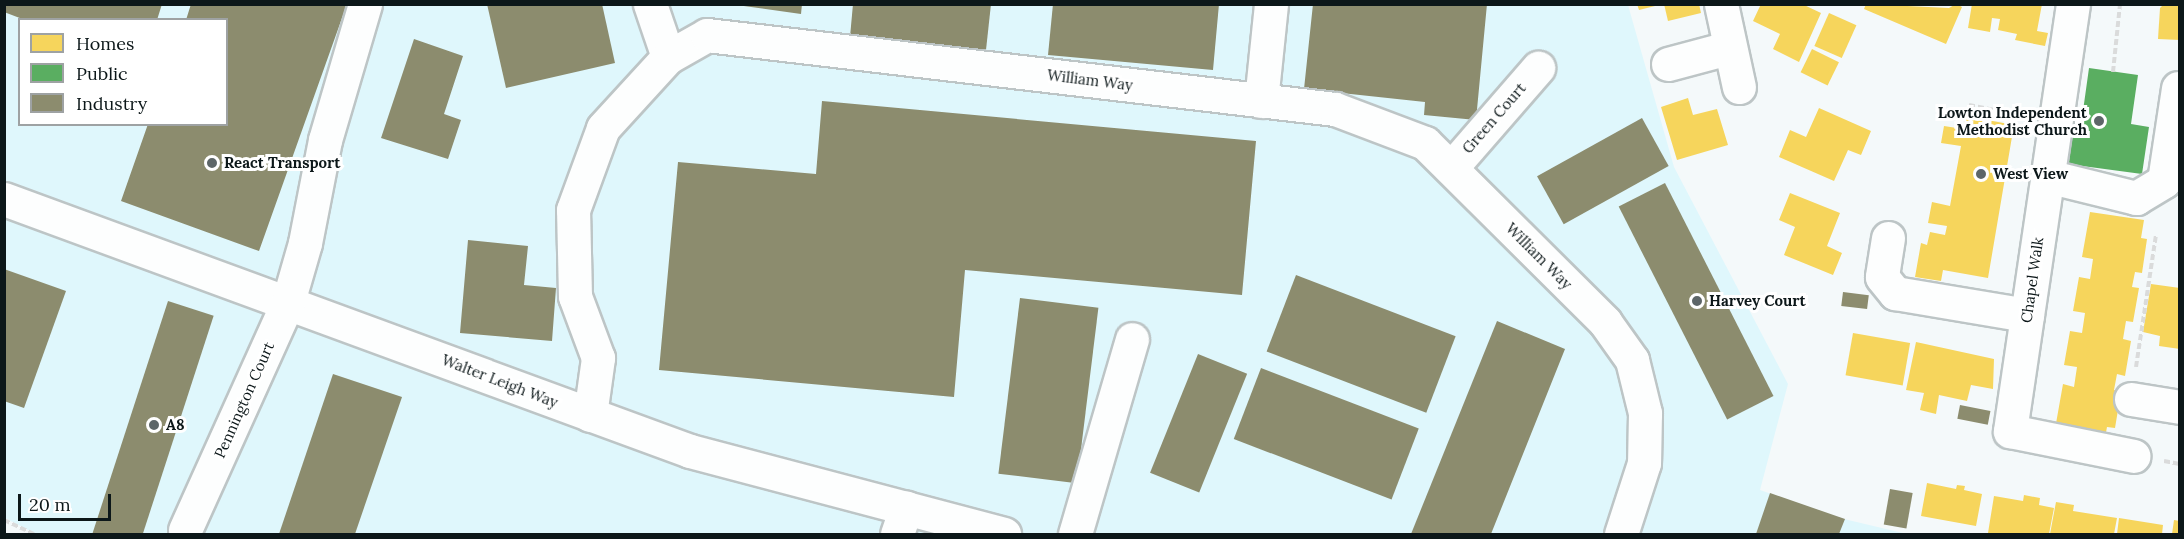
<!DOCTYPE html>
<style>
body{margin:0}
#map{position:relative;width:2184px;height:539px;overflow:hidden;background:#f4f9fa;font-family:Lora,serif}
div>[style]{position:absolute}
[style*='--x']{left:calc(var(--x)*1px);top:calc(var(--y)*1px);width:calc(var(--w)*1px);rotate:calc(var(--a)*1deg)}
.built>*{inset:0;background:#dff7fc}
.homes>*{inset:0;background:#f6d55c;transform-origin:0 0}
.public>*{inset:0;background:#5aae61}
.industry>*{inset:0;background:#8c8c6e;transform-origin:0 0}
.path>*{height:4px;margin-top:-2px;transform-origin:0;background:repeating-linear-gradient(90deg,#dadbdb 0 6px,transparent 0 9px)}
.roads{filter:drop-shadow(2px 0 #bdc5c6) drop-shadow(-2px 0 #bdc5c6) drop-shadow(0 2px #bdc5c6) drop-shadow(0 -2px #bdc5c6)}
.minor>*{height:33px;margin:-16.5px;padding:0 16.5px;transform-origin:16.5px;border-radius:16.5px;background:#fdfefe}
.dots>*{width:16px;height:16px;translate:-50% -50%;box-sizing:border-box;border:3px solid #fff;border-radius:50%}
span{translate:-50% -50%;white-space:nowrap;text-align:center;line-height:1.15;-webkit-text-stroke:6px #fff;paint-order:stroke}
.street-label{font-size:15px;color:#0c1719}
.poi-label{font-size:15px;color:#0c1719;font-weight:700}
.right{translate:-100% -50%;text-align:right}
.left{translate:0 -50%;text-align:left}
.frame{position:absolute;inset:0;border:6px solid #0c1719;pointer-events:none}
.legend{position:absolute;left:18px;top:18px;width:210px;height:108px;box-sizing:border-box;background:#fff;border:2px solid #9ea2a3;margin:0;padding:8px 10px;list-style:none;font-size:18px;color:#0c1719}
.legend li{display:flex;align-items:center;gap:12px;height:30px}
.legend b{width:30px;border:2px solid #9ea2a3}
.scale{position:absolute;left:18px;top:494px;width:93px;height:27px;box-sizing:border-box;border:3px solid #0c1719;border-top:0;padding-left:8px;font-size:18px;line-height:21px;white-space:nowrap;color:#0c1719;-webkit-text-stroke:4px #fff;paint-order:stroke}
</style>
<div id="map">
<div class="built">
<div style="clip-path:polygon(evenodd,4px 5px,1628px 5px,1674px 167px,1788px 384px,1760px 490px,1844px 519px,1907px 534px,36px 534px,5px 518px,4px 5px,20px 20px,226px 20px,226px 124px,20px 124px,20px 20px)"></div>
</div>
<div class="homes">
<div style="clip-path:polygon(1637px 4px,1659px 4px,1659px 5px,1639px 10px)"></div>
<div style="clip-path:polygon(1664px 4px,1699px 4px,1701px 13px,1668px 21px)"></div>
<div style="clip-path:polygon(1761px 4px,1802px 4px,1821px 13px,1799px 62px,1773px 49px,1780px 34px,1753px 21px)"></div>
<div style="clip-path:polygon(1866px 4px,1949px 8px,1956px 4px,1962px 7px,1946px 44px,1864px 9px)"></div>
<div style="clip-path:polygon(1972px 4px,2042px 4px,2037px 31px,2048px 33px,2045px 46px,2015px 40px,2017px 34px,1998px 30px,2000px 19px,1992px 18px,1990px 32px,1968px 28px)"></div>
<div style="clip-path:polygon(2164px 4px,2180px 4px,2180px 40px,2158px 39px,2160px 8px)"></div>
<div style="left:1829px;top:13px;width:30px;height:36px;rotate:24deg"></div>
<div style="left:1812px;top:49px;width:30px;height:26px;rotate:26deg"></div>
<div style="clip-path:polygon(1688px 98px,1693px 115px,1717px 109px,1728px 145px,1677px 160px,1661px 107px)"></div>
<div style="clip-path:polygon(1819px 108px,1871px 131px,1861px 155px,1848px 150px,1834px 181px,1779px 157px,1790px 130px,1806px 137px)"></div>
<div style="clip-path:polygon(1966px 116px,2014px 125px,1988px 278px,1943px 270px,1941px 281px,1915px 277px,1921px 243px,1927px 245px,1930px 232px,1945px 235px,1947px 226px,1928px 223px,1932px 202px,1950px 206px,1961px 146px,1941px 143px,1944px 126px,1963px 129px)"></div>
<div style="clip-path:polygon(1790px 193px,1840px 213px,1827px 246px,1842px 253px,1833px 275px,1784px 255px,1795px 227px,1779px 220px)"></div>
<div style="clip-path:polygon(2090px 212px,2144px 220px,2141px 238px,2147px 239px,2142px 273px,2135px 272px,2132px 287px,2139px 288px,2133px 322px,2126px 321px,2123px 339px,2131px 341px,2125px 376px,2117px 374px,2114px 390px,2121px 392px,2115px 428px,2107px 427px,2105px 438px,2055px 429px,2063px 384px,2074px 387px,2077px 367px,2064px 365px,2070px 331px,2082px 333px,2085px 313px,2073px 311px,2079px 277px,2090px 279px,2093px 259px,2082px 257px)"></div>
<div style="clip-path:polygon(2151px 284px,2180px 288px,2180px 349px,2159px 346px,2160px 336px,2143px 332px)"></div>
<div style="left:1853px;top:333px;width:58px;height:43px;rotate:10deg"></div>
<div style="clip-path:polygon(1916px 342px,1994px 359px,1993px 389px,1971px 385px,1967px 401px,1939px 395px,1936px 414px,1920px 410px,1924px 393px,1906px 390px)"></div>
<div style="clip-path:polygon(1927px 483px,1956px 489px,1957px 485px,1965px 486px,1964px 490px,1982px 494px,1976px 526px,1921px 516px)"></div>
<div style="clip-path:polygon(2024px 495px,2040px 498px,2039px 505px,2054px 508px,2049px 534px,1988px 533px,1994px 496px,2023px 501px)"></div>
<div style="clip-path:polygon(2056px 502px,2074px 505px,2073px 511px,2117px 518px,2114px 534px,2050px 534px)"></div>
<div style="clip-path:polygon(2119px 518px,2163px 525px,2162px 534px,2117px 534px)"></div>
<div style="clip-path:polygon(2174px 520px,2180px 521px,2180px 534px,2172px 534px)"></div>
</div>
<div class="public">
<div style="clip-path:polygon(2089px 68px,2138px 75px,2131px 124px,2149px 127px,2142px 174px,2060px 163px,2067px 116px,2082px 118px)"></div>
</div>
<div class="industry">
<div style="clip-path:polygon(4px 4px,162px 4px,157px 20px,25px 20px,4px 12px)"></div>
<div style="clip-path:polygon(191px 4px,347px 4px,259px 251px,121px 201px,148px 124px,226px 124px,226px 20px,186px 20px)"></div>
<div style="clip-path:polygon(487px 4px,602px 4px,615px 63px,506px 88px)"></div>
<div style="clip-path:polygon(729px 4px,802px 4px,801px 14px)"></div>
<div style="clip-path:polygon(853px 4px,991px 4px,986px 50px,850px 37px)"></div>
<div style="clip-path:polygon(1053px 4px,1219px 4px,1213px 70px,1048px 55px)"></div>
<div style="clip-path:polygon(1313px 4px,1487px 4px,1476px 120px,1424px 115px,1425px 102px,1304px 89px)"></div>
<div style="clip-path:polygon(414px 39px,463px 56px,444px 114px,461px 120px,448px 159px,381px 138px)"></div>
<div style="clip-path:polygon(822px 101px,1256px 141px,1242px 295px,965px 270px,954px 397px,659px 370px,678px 162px,816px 174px)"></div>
<div style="left:1642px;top:118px;width:55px;height:120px;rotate:61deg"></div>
<div style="left:1665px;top:183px;width:239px;height:52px;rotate:63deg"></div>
<div style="clip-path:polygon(468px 240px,528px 246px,524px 285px,556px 288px,552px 341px,460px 333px)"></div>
<div style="clip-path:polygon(4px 269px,66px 291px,24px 408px,4px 401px)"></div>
<div style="left:1296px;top:275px;width:171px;height:82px;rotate:21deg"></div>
<div style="left:1843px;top:292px;width:26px;height:14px;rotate:7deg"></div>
<div style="left:1020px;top:298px;width:79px;height:177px;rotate:7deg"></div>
<div style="left:168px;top:301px;width:48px;height:245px;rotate:18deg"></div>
<div style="clip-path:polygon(1497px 321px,1565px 349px,1491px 534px,1411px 534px)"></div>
<div style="left:1198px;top:354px;width:53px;height:128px;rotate:22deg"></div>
<div style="left:1261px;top:368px;width:169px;height:76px;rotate:21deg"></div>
<div style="clip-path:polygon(333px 374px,402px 397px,355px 534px,279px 534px)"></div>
<div style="left:1960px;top:405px;width:31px;height:14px;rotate:11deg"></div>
<div style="left:1890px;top:489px;width:23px;height:36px;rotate:10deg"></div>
<div style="clip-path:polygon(1770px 493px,1845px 519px,1839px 534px,1756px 534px)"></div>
</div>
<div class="path">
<div style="--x:2113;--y:72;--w:68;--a:-84.1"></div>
<div style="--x:1969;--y:105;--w:57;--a:11.1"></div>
<div style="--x:2136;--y:367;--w:134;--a:-81.4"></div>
<div style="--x:2164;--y:461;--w:16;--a:11"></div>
<div style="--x:4;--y:520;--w:33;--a:25"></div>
</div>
<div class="roads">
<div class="minor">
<div style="--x:650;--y:4;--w:56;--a:71.2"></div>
<div style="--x:1721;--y:4;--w:85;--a:77.8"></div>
<div style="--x:2073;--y:4;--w:432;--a:98.4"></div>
<div style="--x:2010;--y:431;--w:126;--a:11.4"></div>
<div style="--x:1668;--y:64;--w:62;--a:-14.9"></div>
<div style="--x:1261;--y:101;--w:98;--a:-84.1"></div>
<div style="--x:1451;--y:168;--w:133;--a:-49"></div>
<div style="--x:2047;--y:176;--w:92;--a:13.9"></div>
<div style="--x:2136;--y:198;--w:33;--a:-31"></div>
<div style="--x:2164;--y:181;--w:94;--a:-81.4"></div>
<div style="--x:4;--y:199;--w:731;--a:20.17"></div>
<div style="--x:690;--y:451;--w:325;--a:14.8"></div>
<div style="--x:1888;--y:238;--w:39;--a:99"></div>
<div style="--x:1882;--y:277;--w:21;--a:51"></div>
<div style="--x:1895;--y:293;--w:134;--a:9.5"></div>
<div style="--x:2131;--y:399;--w:50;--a:9.3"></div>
<div style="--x:590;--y:415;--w:58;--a:-82"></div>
<div style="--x:598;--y:358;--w:66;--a:-110.4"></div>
<div style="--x:575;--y:296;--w:86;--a:-91.3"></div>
<div style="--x:573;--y:210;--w:87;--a:-69.9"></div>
<div style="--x:603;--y:128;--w:96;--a:-47.5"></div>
<div style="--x:668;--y:57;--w:45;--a:-29.4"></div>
<div style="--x:707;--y:35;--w:632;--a:6.72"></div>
<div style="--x:1335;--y:109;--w:96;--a:20.7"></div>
<div style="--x:1425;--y:143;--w:254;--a:44.8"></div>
<div style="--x:1605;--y:322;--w:47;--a:54.6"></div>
<div style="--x:1632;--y:360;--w:55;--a:76.2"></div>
<div style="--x:1645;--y:413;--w:50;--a:91.1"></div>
<div style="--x:1644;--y:463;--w:75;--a:107.9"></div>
<div style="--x:185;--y:530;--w:250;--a:-65.7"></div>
<div style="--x:288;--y:302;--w:61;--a:-73.9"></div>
<div style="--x:305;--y:243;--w:105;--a:-79"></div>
<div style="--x:325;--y:140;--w:142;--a:-73.6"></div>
<div style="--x:897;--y:534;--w:28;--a:-71"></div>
<div style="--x:1075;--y:534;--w:203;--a:-73.7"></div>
</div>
</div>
<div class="dots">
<div style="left:2099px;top:121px;background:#5d6668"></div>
<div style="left:212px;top:163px;background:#5d6668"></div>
<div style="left:1981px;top:174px;background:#5d6668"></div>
<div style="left:1697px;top:301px;background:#5d6668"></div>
<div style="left:154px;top:425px;background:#5d6668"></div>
</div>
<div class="street-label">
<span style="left:1090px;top:80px;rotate:7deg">William Way</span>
<span style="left:1494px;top:118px;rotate:-49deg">Green Court</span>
<span style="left:1539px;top:256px;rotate:45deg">William Way</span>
<span style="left:2032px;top:280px;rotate:-82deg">Chapel Walk</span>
<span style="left:500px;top:381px;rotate:21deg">Walter Leigh Way</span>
<span style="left:244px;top:400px;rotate:-66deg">Pennington Court</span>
</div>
<div class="poi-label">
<span class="right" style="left:2087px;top:121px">Lowton Independent<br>Methodist Church</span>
<span class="left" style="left:224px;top:163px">React Transport</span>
<span class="left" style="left:1993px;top:174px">West View</span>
<span class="left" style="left:1709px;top:301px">Harvey Court</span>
<span class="left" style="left:166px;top:425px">A8</span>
</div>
<div class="frame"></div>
<ul class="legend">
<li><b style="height:16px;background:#f6d55c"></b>Homes</li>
<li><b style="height:16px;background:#5aae61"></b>Public</li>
<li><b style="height:16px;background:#8c8c6e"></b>Industry</li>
</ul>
<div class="scale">20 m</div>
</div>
